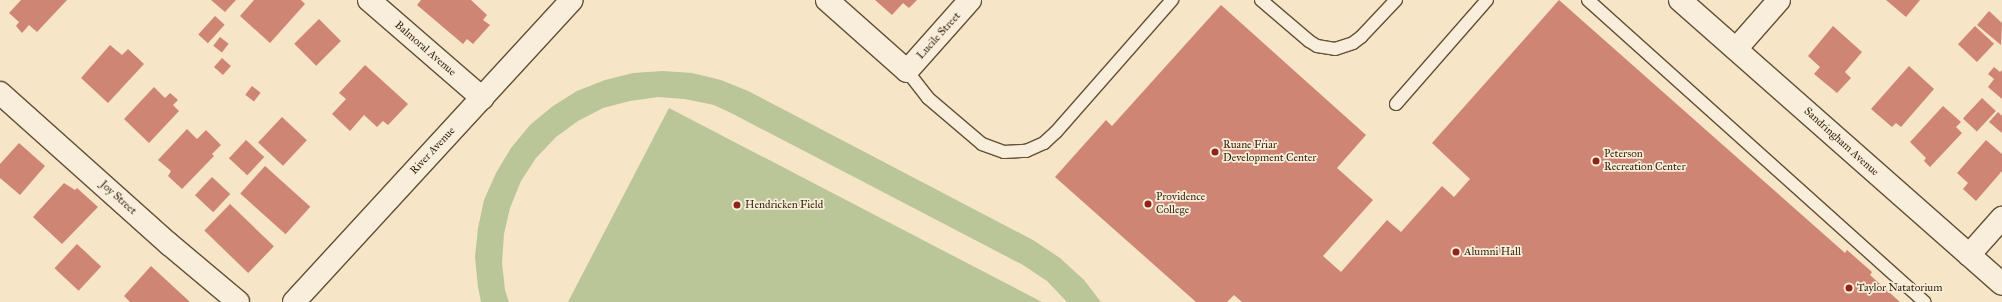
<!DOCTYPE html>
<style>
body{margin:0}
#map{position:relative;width:2002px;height:302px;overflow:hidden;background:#f6e5c7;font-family:"IM FELL Great Primer",serif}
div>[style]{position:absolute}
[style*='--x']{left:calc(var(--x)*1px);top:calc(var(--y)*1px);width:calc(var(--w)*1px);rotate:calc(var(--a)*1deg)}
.green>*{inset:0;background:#bac598}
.building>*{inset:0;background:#cf8574;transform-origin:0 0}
.roads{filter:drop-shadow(1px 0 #635036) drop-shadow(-1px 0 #635036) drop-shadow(0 1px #635036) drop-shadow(0 -1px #635036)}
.service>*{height:12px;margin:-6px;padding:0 6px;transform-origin:6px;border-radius:6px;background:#f9eedb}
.minor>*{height:22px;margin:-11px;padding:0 11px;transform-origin:11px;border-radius:11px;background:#f9eedb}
.tertiary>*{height:22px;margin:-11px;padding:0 11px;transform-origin:11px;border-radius:11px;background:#f9eedb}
.dots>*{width:11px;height:11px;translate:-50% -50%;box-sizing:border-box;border:2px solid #f9eedb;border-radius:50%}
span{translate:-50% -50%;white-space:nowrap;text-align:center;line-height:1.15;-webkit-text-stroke:3.5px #f9eedb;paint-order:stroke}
.street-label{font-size:11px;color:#321f06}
.poi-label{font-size:11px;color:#321f06}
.left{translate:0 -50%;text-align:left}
</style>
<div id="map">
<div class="green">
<div style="clip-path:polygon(663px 71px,692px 73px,721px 80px,748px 91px,1033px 240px,1060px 258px,1084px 280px,1101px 302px,1067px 302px,1047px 281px,1023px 265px,733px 114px,714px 105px,685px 99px,658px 97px,630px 101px,603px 108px,578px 121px,556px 137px,536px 158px,521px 181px,510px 208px,504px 234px,502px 263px,505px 290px,509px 302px,481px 302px,478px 287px,475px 257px,478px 228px,484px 200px,496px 173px,511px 148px,530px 125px,553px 106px,577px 91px,605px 80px,633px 73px)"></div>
<div style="clip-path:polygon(669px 108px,1042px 302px,568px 302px)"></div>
</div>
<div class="building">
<div style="clip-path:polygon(21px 0,67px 0,37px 32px,29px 25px,22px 33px,16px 26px,19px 22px,9px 13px)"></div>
<div style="clip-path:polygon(211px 0,236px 0,225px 12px)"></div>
<div style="clip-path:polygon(254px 0,301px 0,305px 4px,270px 43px,240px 16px)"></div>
<div style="clip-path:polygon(421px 0,471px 0,487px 15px,483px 20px,490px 25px,473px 44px,467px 39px,463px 44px,417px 5px)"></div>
<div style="clip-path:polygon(875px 0,917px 0,909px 8px,903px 3px,892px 15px)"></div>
<div style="clip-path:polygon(1559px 0,1845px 253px,1847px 250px,1872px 272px,1870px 275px,1900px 302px,1242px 302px,1234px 295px,1227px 302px,1196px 302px,1055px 177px,1106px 120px,1112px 126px,1221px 5px,1366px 135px,1337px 168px,1373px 200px,1323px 256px,1341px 272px,1387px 220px,1401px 232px,1442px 186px,1454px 197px,1470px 179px,1432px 143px)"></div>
<div style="clip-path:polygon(1886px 0,1920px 0,1906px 17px)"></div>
<div style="clip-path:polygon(1989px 11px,2002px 23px,2001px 45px,1977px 25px)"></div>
<div style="left:215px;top:16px;width:13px;height:25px;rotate:42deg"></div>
<div style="left:319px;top:19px;width:31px;height:35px;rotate:45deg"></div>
<div style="clip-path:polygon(1833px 26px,1862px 52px,1845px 72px,1851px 78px,1837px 93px,1814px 74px,1820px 67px,1808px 56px)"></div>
<div style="left:1975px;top:26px;width:26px;height:25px;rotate:43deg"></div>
<div style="left:220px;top:37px;width:11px;height:11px;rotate:38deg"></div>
<div style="clip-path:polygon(110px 45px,122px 55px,128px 49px,144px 64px,108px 103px,81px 78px)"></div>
<div style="left:222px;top:58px;width:12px;height:12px;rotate:42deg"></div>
<div style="clip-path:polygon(365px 65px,408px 104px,388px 125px,383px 121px,377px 127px,364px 115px,350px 131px,332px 114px,346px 99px,339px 93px)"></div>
<div style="clip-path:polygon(1909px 66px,1934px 89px,1901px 127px,1896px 123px,1892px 127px,1871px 109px)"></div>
<div style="clip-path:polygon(1994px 67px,2000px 72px,2002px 70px,2002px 99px,1988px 87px,1994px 79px,1988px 74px)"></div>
<div style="left:252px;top:86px;width:11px;height:11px;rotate:38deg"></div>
<div style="clip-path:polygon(154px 87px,165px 98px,170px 93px,178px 100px,173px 105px,179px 111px,149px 143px,124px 119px)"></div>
<div style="left:1982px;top:98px;width:19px;height:28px;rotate:43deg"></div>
<div style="clip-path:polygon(1943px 106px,1961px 122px,1956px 127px,1962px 133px,1930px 167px,1924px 161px,1926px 158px,1910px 142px)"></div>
<div style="clip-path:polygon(1998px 112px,2002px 116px,2002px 133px,1989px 122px)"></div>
<div style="left:282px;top:117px;width:34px;height:35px;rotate:43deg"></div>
<div style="clip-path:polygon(187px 129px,197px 139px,206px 130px,221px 145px,212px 154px,214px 156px,182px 189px,168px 176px,171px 171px,158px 160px)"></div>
<div style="left:246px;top:140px;width:25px;height:25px;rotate:43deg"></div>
<div style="clip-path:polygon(1986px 140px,2002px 154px,2002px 171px,1976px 201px,1963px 189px,1968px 183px,1957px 173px)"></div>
<div style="clip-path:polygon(19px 143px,45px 166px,20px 195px,0 178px,0 164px)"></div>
<div style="left:265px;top:166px;width:61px;height:37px;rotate:42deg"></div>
<div style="left:212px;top:177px;width:25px;height:25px;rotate:43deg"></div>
<div style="clip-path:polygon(64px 183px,75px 190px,77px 188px,98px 207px,62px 244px,33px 217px)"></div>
<div style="left:230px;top:204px;width:61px;height:37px;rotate:44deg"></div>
<div style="left:77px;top:244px;width:33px;height:33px;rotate:43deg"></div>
<div style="clip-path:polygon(151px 266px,190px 302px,130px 302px,124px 296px)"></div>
</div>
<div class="roads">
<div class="service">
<div style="--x:1261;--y:0;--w:63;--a:40.5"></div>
<div style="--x:1309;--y:41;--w:9;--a:32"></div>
<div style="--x:1317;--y:46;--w:18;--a:9"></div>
<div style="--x:1335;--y:49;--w:19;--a:-18"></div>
<div style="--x:1353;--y:43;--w:10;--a:-37"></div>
<div style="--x:1361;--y:37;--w:51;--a:-46.6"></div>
<div style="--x:1588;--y:0;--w:452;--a:41.9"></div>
<div style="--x:907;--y:71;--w:34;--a:52"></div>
<div style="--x:928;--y:98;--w:71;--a:40.4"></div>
<div style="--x:982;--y:144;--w:23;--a:20"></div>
<div style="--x:1004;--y:152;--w:22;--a:-3"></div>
<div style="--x:1026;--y:151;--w:20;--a:-24"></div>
<div style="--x:1044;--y:143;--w:16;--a:-43"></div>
<div style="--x:1056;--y:132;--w:176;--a:-48.7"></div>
<div style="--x:1396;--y:104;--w:138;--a:-48.8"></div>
</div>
<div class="minor">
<div style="--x:369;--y:0;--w:150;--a:40.9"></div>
<div style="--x:827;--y:0;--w:107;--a:41.6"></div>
<div style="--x:907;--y:71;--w:95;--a:-48.4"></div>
<div style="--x:1680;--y:0;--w:429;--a:41.4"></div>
<div style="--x:1736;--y:49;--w:65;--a:-48.7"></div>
<div style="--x:0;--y:93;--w:227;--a:41.8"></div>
<div style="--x:169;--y:244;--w:90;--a:40"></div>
<div style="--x:1969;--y:255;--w:50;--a:-48.3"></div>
</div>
<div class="tertiary">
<div style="--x:294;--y:302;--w:410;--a:-47.4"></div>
</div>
</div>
<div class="dots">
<div style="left:1215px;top:152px;background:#8f2418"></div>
<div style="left:1596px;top:161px;background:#8f2418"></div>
<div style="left:1148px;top:204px;background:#8f2418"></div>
<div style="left:737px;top:205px;background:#8f2418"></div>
<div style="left:1456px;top:252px;background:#8f2418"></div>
<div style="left:1849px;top:288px;background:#8f2418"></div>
</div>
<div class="street-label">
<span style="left:939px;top:36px;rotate:-48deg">Lucile Street</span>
<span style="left:425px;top:49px;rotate:41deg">Balmoral Avenue</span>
<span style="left:1841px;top:142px;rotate:42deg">Sandringham Avenue</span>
<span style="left:433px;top:151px;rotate:-47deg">River Avenue</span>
<span style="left:118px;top:198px;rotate:42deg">Joy Street</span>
</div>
<div class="poi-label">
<span class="left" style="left:1223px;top:152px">Ruane Friar<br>Development Center</span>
<span class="left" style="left:1604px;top:161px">Peterson<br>Recreation Center</span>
<span class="left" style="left:1156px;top:204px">Providence<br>College</span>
<span class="left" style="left:745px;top:205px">Hendricken Field</span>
<span class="left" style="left:1464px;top:252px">Alumni Hall</span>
<span class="left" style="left:1857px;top:288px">Taylor Natatorium</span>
</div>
</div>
